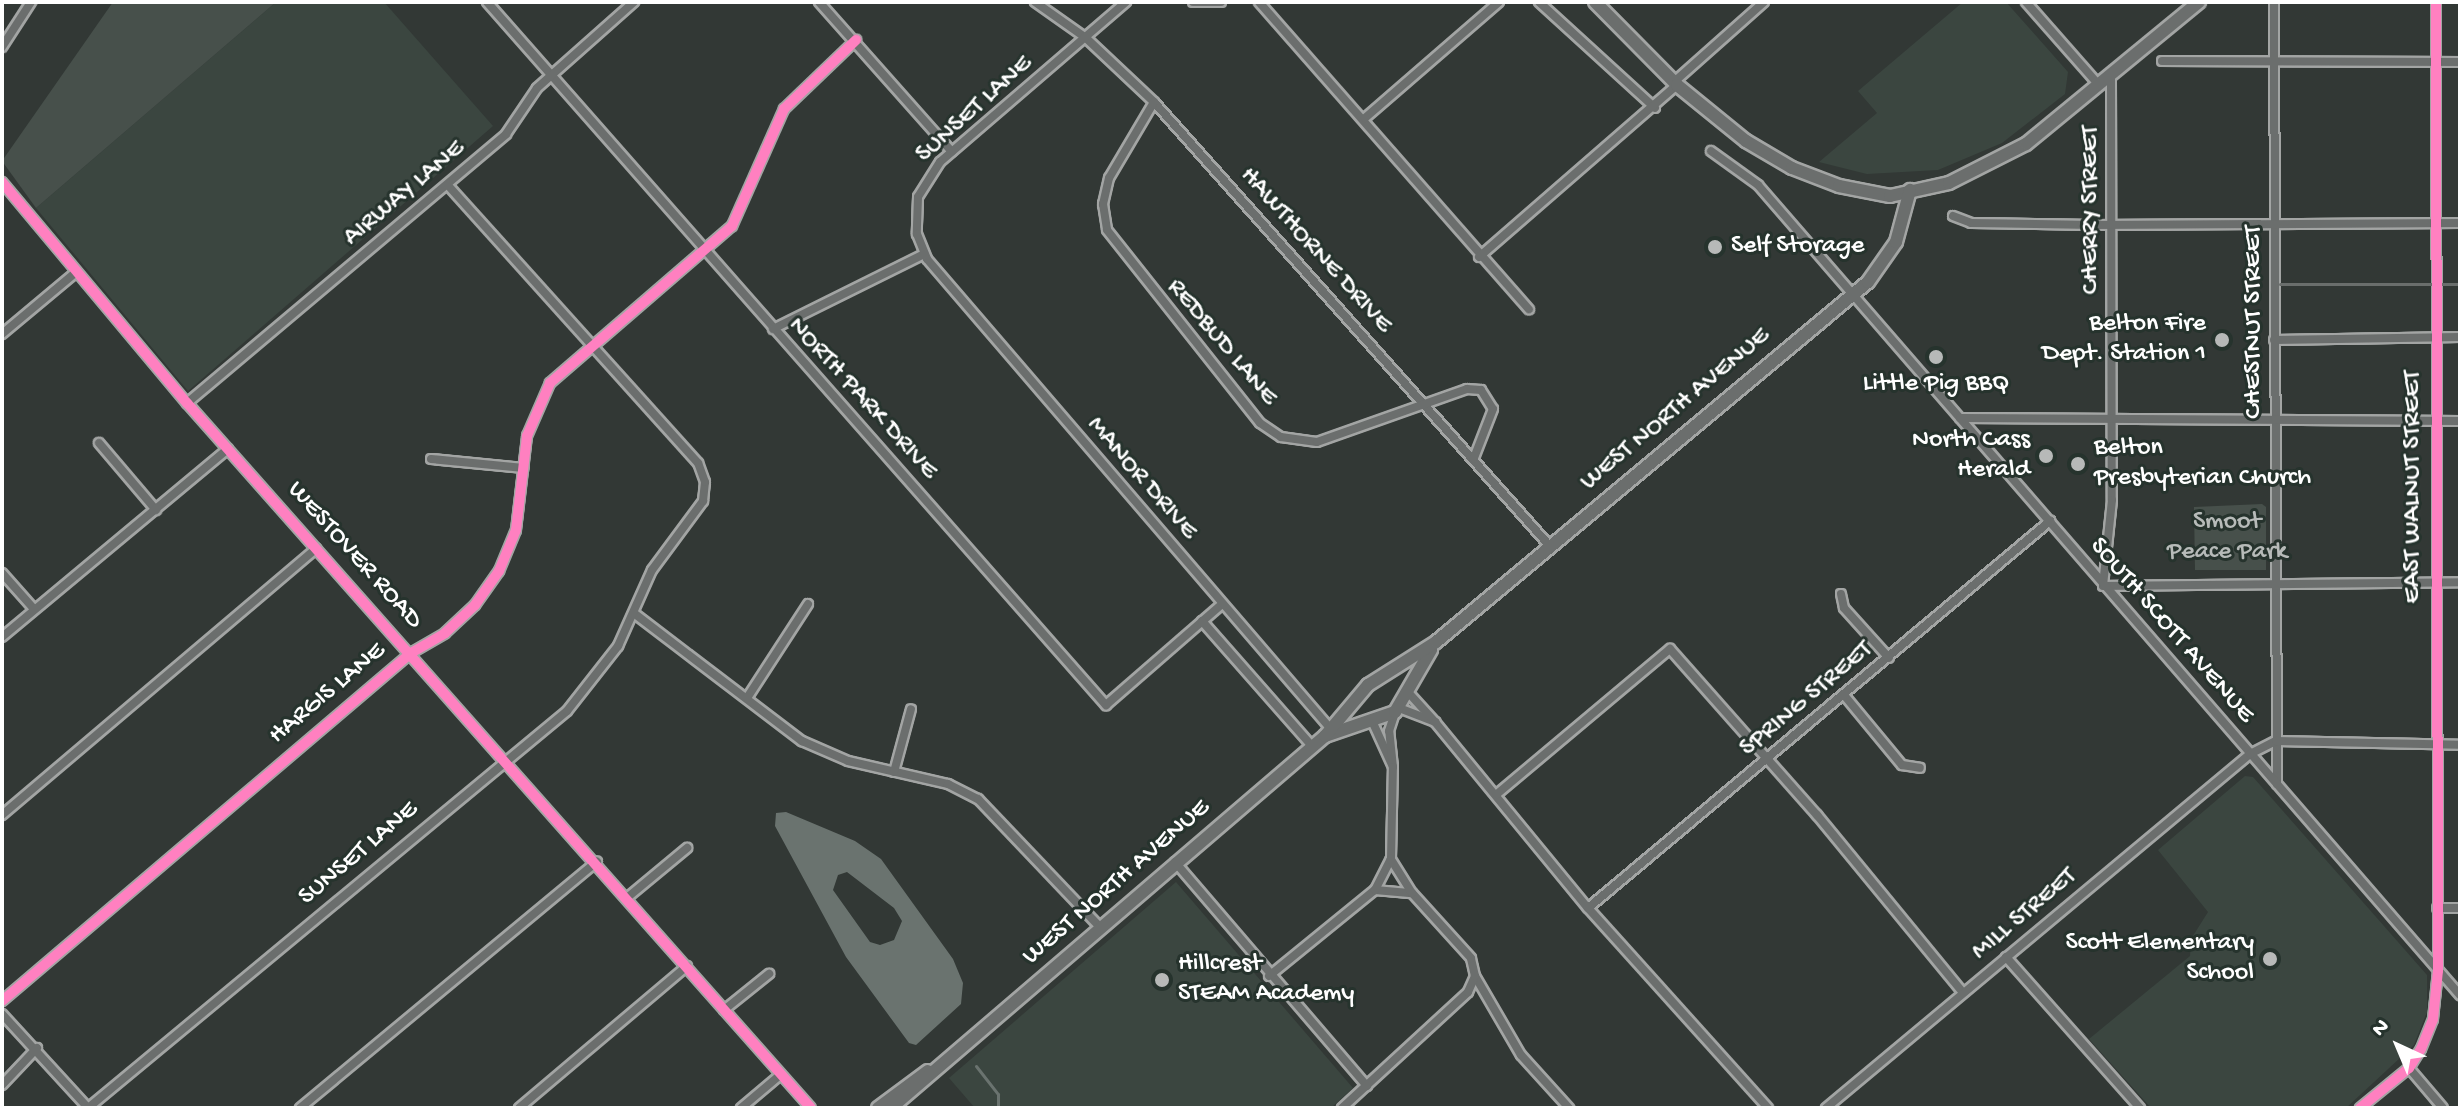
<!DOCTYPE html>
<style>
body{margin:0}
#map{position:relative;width:2462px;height:1110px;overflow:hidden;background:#323835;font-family:"Gochi Hand",sans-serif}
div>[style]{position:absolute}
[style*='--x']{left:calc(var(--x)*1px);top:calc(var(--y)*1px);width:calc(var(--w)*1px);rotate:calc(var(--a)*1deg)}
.built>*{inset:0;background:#3b4640}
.green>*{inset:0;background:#47504b}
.water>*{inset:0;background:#6a736f}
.stream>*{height:3px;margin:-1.5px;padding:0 1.5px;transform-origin:1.5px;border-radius:1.5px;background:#6a736f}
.roads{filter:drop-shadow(2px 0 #a3a5a4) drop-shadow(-2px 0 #a3a5a4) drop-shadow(0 2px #a3a5a4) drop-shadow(0 -2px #a3a5a4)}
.minor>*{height:8px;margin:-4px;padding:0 4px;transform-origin:4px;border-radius:4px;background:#6b6e6d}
.secondary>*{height:12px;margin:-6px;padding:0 6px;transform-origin:6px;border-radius:6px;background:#6b6e6d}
.rail>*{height:3px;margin:-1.5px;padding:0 1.5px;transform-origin:1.5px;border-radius:1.5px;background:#6a6e6c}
.cycleway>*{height:10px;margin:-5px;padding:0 5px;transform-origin:5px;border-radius:5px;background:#ff80c0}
.dots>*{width:22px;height:22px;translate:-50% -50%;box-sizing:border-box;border:4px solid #26332d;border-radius:50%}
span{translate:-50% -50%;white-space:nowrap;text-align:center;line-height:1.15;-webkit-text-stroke:6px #26332d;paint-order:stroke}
.street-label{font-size:26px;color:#fff}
.poi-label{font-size:26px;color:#fff}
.left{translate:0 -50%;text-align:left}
.right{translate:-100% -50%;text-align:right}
.park-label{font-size:26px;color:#b7bbb9}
.frame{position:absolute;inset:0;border:4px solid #fff;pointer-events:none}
.north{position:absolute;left:2358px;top:1006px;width:80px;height:80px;-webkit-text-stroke:6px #26332d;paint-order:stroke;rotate:316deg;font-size:22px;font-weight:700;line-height:32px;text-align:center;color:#fff}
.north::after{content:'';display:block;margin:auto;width:28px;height:36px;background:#fff;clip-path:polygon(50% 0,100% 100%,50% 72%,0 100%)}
</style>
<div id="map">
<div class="built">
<div style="clip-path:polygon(276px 2px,384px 2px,493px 126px,188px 391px,36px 208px)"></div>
<div style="clip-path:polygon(1963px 2px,2006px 2px,2068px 72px,2065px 94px,2002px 143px,1938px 170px,1867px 174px,1819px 162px,1877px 113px,1858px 91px)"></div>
<div style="clip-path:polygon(2245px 776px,2253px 777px,2427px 975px,2427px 1012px,2414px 1045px,2346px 1108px,2151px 1108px,2089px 1039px,2190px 956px,2191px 939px,2208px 912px,2158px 850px)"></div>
<div style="clip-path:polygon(1176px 882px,1353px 1088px,1331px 1108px,975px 1108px,949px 1078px)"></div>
</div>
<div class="green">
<div style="clip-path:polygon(113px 2px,276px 2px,36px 208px,2px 161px)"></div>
<div style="clip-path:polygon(2262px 504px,2266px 507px,2266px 570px,2195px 570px,2194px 507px)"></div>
</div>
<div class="water">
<div style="clip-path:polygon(evenodd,786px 812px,855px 841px,881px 859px,953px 959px,963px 983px,961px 1004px,916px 1045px,909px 1043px,846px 957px,775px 826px,776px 813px,786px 812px,847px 872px,894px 908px,902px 921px,894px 940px,880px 945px,870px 942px,833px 890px,838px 875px,847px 872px)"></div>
</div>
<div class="stream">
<div style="--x:976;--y:1066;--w:36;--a:52"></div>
<div style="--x:998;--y:1094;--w:14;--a:90"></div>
</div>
<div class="roads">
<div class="minor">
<div style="--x:487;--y:2;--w:937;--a:48.64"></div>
<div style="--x:1106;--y:705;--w:154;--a:-41"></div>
<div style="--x:819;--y:2;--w:200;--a:48.4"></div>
<div style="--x:1035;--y:2;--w:62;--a:35.2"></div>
<div style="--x:1086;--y:38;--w:93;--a:43.3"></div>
<div style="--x:1154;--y:102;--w:594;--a:48.28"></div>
<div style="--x:1126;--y:2;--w:245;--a:139.3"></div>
<div style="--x:940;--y:162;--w:41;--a:122.2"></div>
<div style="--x:918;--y:197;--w:37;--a:92"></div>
<div style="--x:917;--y:234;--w:27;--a:68"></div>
<div style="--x:927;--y:259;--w:618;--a:49.33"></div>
<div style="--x:1193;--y:2;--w:28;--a:0"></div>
<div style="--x:1259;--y:2;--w:409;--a:48.7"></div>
<div style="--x:1539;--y:2;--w:157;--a:42.4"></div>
<div style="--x:2026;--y:2;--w:109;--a:48.7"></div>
<div style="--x:2274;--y:2;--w:782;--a:89.78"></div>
<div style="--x:2;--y:47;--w:54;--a:-57.2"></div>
<div style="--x:2162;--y:61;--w:298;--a:0.2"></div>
<div style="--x:2111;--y:74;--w:426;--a:89.9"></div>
<div style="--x:2112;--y:500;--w:86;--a:96"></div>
<div style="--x:2103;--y:586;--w:357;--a:-0.6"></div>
<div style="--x:1674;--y:82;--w:120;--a:-41.6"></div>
<div style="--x:1154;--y:102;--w:88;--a:120.6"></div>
<div style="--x:1109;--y:178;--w:27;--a:103"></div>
<div style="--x:1103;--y:204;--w:26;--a:81"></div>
<div style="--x:1107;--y:230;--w:246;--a:51.6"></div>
<div style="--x:1260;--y:423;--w:25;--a:34"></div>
<div style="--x:1281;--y:437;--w:36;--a:8"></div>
<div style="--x:1317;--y:442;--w:159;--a:-19.5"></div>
<div style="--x:1467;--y:389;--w:14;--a:4"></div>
<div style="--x:1481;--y:390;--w:22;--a:58"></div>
<div style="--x:1493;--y:409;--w:53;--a:111.2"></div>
<div style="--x:1365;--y:118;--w:177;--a:-40.9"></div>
<div style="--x:1711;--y:151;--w:58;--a:35.9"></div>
<div style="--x:1758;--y:185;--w:1072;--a:49.09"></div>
<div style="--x:2;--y:182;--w:288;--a:50.1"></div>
<div style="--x:187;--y:403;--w:941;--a:48.49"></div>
<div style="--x:1953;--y:216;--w:19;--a:21"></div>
<div style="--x:1971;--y:223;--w:123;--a:0.9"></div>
<div style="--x:2094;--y:225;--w:366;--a:-0.3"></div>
<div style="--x:1479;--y:257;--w:262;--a:-41"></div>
<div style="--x:773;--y:329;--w:169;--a:-26.4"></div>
<div style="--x:2;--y:334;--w:95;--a:-39.9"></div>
<div style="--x:2274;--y:340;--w:186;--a:-0.9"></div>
<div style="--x:187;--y:403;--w:417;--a:-40.1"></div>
<div style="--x:506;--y:134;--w:55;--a:-56"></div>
<div style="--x:537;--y:88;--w:130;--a:-41.6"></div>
<div style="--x:1960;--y:418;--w:500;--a:0.34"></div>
<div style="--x:99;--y:443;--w:88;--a:49.6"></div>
<div style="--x:431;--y:459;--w:93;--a:5.5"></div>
<div style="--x:2;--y:573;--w:48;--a:48.4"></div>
<div style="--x:1841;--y:594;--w:14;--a:78"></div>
<div style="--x:1844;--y:608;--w:67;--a:48"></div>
<div style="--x:635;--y:614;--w:210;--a:37.3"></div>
<div style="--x:802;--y:741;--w:50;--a:23.5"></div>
<div style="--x:848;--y:761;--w:103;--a:13"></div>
<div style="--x:948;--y:784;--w:34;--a:27"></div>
<div style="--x:978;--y:799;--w:175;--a:46.4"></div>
<div style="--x:1202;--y:621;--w:167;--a:48.7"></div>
<div style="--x:2;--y:637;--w:294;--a:-39.8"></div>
<div style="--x:1844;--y:695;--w:91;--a:50.4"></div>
<div style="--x:1902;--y:765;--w:18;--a:9"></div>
<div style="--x:747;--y:698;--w:112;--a:-57"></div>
<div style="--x:1399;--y:708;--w:39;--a:21"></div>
<div style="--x:1435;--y:722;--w:42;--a:-132.1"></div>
<div style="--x:1435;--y:722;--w:241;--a:50.6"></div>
<div style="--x:1588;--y:908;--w:269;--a:48"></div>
<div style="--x:1373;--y:723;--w:48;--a:65.6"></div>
<div style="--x:1393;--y:767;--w:36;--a:-96"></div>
<div style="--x:1389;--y:731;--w:20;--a:-72"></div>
<div style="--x:894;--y:772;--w:65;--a:-74.9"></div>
<div style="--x:1497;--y:794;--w:226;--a:-40"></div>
<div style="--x:1670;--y:649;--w:222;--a:48.5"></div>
<div style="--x:1817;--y:815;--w:230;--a:50.6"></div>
<div style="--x:2;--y:815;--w:412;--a:-40.3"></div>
<div style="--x:1175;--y:862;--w:295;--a:49.4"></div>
<div style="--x:1375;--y:890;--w:37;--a:5"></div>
<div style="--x:628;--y:897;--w:77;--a:-39.7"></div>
<div style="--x:1588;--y:908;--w:603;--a:-39.95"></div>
<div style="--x:2437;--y:908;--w:23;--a:0"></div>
<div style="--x:2006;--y:957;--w:202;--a:48.4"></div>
<div style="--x:1269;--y:976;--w:136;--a:-39.1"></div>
<div style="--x:1375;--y:890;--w:35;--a:-63"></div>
<div style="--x:1391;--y:859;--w:92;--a:-88.8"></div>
<div style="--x:1475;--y:976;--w:91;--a:59.8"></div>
<div style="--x:1521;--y:1055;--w:72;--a:47.8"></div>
<div style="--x:2;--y:1001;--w:537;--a:-40.39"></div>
<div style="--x:411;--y:653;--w:39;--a:-30"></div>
<div style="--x:445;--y:633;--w:41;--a:-43"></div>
<div style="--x:475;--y:605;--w:42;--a:-54.8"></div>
<div style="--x:499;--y:571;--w:44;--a:-67.5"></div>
<div style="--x:516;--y:530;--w:95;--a:-83.3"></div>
<div style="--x:527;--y:436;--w:58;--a:-66.5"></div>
<div style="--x:550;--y:383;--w:240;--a:-40.8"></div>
<div style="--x:732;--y:226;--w:128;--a:-66"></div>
<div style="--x:784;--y:109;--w:100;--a:-43.8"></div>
<div style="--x:724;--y:1010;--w:58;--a:-38.7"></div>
<div style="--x:2;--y:1014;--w:127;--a:47.5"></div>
<div style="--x:2409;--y:1068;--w:52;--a:49.6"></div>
<div style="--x:2;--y:1085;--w:51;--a:-46.6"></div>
<div style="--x:88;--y:1108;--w:622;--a:-39.65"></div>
<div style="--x:567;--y:711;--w:83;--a:-51.9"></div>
<div style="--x:618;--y:646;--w:83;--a:-65.9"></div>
<div style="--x:652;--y:570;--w:86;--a:-53.5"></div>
<div style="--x:703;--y:501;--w:19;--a:-84"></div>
<div style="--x:705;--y:482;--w:20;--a:-110"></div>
<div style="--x:698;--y:463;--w:374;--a:-132"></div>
<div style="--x:300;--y:1108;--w:386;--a:-39.7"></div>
<div style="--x:519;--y:1108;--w:220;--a:-40.2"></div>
<div style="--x:741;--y:1108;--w:50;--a:-40.1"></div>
<div style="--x:1342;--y:1108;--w:171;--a:-42.6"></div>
<div style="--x:1468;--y:992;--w:17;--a:-66"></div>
<div style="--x:1475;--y:976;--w:18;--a:-103"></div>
<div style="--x:1471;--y:958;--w:88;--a:-132.2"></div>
<div style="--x:1412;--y:893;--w:40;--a:-122"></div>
<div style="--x:1826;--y:1108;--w:552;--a:-39.86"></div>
<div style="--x:2250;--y:754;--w:29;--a:-27"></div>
<div style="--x:2276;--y:741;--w:184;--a:1.2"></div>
<div style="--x:2360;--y:1108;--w:63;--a:-39.2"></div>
<div style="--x:2409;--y:1068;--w:22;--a:-58"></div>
<div style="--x:2421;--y:1049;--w:32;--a:-68"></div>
<div style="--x:2433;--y:1019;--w:48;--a:-84.1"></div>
<div style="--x:2438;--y:971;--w:969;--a:-90.12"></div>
</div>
<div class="secondary">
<div style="--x:1595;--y:2;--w:117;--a:45.3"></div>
<div style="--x:1677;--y:85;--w:89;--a:39.1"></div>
<div style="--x:1746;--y:141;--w:53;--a:30.4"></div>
<div style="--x:1792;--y:168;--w:50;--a:21"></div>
<div style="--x:1839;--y:186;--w:52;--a:11.1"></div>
<div style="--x:1890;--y:196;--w:60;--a:-12.4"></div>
<div style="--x:1949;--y:183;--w:86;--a:-26.9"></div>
<div style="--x:2026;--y:144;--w:224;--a:-39.4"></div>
<div style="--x:1325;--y:736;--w:74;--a:-18.9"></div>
<div style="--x:1395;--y:712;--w:72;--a:-59.9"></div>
<div style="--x:878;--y:1108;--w:62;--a:-36.5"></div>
<div style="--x:891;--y:1108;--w:572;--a:-40.6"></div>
<div style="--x:1325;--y:736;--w:67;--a:-49.9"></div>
<div style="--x:1368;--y:685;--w:80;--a:-32.3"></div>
<div style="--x:1436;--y:642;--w:562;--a:-39.81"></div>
<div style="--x:1868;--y:282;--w:49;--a:-55"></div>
<div style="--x:1896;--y:242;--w:54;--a:-74.9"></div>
</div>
</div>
<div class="rail">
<div style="--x:2280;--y:284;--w:180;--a:0"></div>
</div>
<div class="cycleway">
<div style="--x:2;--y:182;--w:288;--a:50.1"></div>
<div style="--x:187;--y:403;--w:941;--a:48.49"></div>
<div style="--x:2;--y:1001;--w:537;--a:-40.39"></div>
<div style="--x:411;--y:653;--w:39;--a:-30"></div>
<div style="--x:445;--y:633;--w:41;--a:-43"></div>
<div style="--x:475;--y:605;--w:42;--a:-54.8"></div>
<div style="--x:499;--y:571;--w:44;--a:-67.5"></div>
<div style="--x:516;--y:530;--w:95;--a:-83.3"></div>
<div style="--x:527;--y:436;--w:58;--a:-66.5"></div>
<div style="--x:550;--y:383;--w:240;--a:-40.8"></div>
<div style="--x:732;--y:226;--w:128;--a:-66"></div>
<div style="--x:784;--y:109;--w:100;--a:-43.8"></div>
<div style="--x:2360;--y:1108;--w:63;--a:-39.2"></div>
<div style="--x:2409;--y:1068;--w:22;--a:-58"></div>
<div style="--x:2421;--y:1049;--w:32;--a:-68"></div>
<div style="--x:2433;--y:1019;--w:48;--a:-84.1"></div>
<div style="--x:2438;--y:971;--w:969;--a:-90.12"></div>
</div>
<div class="dots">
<div style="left:1715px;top:247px;background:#b7b9b8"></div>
<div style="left:2222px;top:340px;background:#b7b9b8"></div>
<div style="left:1936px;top:357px;background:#b7b9b8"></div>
<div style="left:2046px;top:456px;background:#b7b9b8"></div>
<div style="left:2078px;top:464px;background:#b7b9b8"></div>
<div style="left:2270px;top:959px;background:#b7b9b8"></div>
<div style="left:1162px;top:980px;background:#b7b9b8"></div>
</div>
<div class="street-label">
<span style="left:975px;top:110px;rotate:-42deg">SUNSET LANE</span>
<span style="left:405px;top:194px;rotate:-40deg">AIRWAY LANE</span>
<span style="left:2092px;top:210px;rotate:-90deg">CHERRY STREET</span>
<span style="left:1315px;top:251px;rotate:48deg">HAWTHORNE DRIVE</span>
<span style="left:2255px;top:322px;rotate:-90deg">CHESTNUT STREET</span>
<span style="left:1221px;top:343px;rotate:50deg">REDBUD LANE</span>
<span style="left:862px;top:399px;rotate:48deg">NORTH PARK DRIVE</span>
<span style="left:1676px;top:410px;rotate:-40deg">WEST NORTH AVENUE</span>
<span style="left:1141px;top:479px;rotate:49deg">MANOR DRIVE</span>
<span style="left:2414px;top:487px;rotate:-90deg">EAST WALNUT STREET</span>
<span style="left:354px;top:556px;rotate:48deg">WESTOVER ROAD</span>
<span style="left:2171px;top:631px;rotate:49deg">SOUTH SCOTT AVENUE</span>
<span style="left:328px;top:694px;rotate:-40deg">HARGIS LANE</span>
<span style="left:1807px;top:700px;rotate:-40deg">SPRING STREET</span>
<span style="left:359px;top:854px;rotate:-40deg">SUNSET LANE</span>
<span style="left:1117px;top:883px;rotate:-41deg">WEST NORTH AVENUE</span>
<span style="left:2025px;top:915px;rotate:-40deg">MILL STREET</span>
</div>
<div class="poi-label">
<span class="left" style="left:1731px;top:247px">Self Storage</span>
<span class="right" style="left:2206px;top:340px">Belton Fire<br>Dept. Station 1</span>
<span style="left:1936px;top:385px">Little Pig BBQ</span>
<span class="right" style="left:2030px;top:456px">North Cass<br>Herald</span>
<span class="left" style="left:2094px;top:464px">Belton<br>Presbyterian Church</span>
<span class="right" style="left:2254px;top:959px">Scott Elementary<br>School</span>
<span class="left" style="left:1178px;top:980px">Hillcrest<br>STEAM Academy</span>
</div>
<div class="park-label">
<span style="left:2227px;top:538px">Smoot<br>Peace Park</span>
</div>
<div class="frame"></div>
<div class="north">N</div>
</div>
